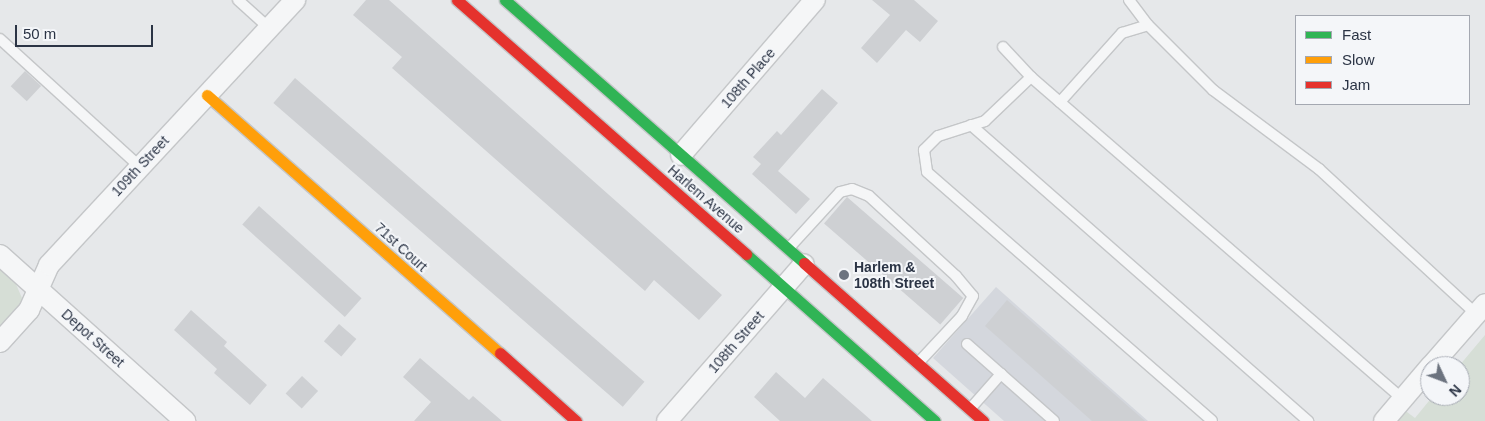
<!DOCTYPE html>
<style>
body{margin:0}
#map{position:relative;width:1485px;height:421px;overflow:hidden;background:#e6e8ea;font-family:Arial,sans-serif}
div>[style]{position:absolute}
[style*='--x']{left:calc(var(--x)*1px);top:calc(var(--y)*1px);width:calc(var(--w)*1px);rotate:calc(var(--a)*1deg)}
.built>*{inset:0;background:#d4d7dd}
.green>*{inset:0;background:#d6ded6}
.building>*{inset:0;background:#ced0d3;transform-origin:0 0}
.roads{filter:drop-shadow(1px 0 #c4c6c8) drop-shadow(-1px 0 #c4c6c8) drop-shadow(0 1px #c4c6c8) drop-shadow(0 -1px #c4c6c8)}
.lane>*{height:10px;margin:-5px;padding:0 5px;transform-origin:5px;border-radius:5px;background:#f5f6f7}
.street>*{height:20px;margin:-10px;padding:0 10px;transform-origin:10px;border-radius:10px;background:#f5f6f7}
.fast>*{height:11px;margin:-5.5px;padding:0 5.5px;transform-origin:5.5px;border-radius:5.5px;background:#30b455}
.slow>*{height:11px;margin:-5.5px;padding:0 5.5px;transform-origin:5.5px;border-radius:5.5px;background:#ff9f0a}
.jam>*{height:11px;margin:-5.5px;padding:0 5.5px;transform-origin:5.5px;border-radius:5.5px;background:#e5322d}
.dots>*{width:14px;height:14px;translate:-50% -50%;box-sizing:border-box;border:2px solid #f4f6f9;border-radius:50%}
span{translate:-50% -50%;white-space:nowrap;text-align:center;line-height:1.15;-webkit-text-stroke:4px #f4f6f9;paint-order:stroke}
.street-label{font-size:14px;color:#2b3445}
.poi-label{font-size:14px;color:#2b3445;font-weight:700}
.left{translate:0 -50%;text-align:left}
.legend{position:absolute;left:1295px;top:15px;width:175px;height:90px;box-sizing:border-box;background:#f4f6f9;border:1px solid #a4a8b1;margin:0;padding:6px 9px;list-style:none;font-size:15px;color:#2b3445}
.legend li{display:flex;align-items:center;gap:10px;height:25px}
.legend b{width:25px;border:1px solid #a4a8b1}
.north{position:absolute;left:1420px;top:356px;width:50px;height:50px;box-sizing:border-box;background:#f4f6f9;border:1px solid #a4a8b1;border-radius:50%;rotate:133deg;font-size:14px;font-weight:700;line-height:20px;text-align:center;color:#2b3445}
.north::after{content:'';display:block;margin:auto;width:18px;height:22px;background:#6c737f;clip-path:polygon(50% 0,100% 100%,50% 72%,0 100%)}
.scale{position:absolute;left:15px;top:25px;width:138px;height:22px;box-sizing:border-box;border:2px solid #2b3445;border-top:0;padding-left:6px;font-size:15px;line-height:18px;white-space:nowrap;color:#2b3445;-webkit-text-stroke:4px #f4f6f9;paint-order:stroke}
</style>
<div id="map">
<div class="built">
<div style="clip-path:polygon(996px 287px,1148px 421px,1004px 421px,933px 358px)"></div>
</div>
<div class="green">
<div style="clip-path:polygon(0 268px,15px 282px,22px 298px,20px 306px,0 329px)"></div>
<div style="clip-path:polygon(1485px 335px,1485px 421px,1392px 421px,1403px 409px,1415px 418px,1433px 396px,1460px 396px,1459px 366px)"></div>
</div>
<div class="building">
<div style="clip-path:polygon(366px 0,389px 0,722px 295px,699px 320px,654px 280px,645px 291px,392px 68px,402px 57px,353px 15px)"></div>
<div style="clip-path:polygon(872px 0,914px 0,938px 21px,920px 42px,906px 30px,877px 63px,861px 48px,890px 15px)"></div>
<div style="left:25px;top:71px;width:22px;height:21px;rotate:43deg"></div>
<div style="left:295px;top:78px;width:463px;height:33px;rotate:41deg"></div>
<div style="clip-path:polygon(822px 89px,838px 103px,778px 171px,810px 199px,796px 214px,752px 174px,761px 164px,753px 157px,777px 131px,781px 135px)"></div>
<div style="left:847px;top:197px;width:154px;height:35px;rotate:41deg"></div>
<div style="left:259px;top:206px;width:138px;height:25px;rotate:42deg"></div>
<div style="clip-path:polygon(1007px 300px,1145px 421px,1092px 421px,985px 326px)"></div>
<div style="clip-path:polygon(191px 310px,227px 342px,224px 346px,267px 385px,250px 405px,214px 373px,217px 369px,174px 330px)"></div>
<div style="left:339px;top:324px;width:23px;height:23px;rotate:41deg"></div>
<div style="clip-path:polygon(420px 358px,469px 400px,473px 396px,502px 421px,414px 421px,431px 402px,403px 377px)"></div>
<div style="clip-path:polygon(776px 372px,805px 398px,823px 378px,872px 421px,780px 421px,754px 397px)"></div>
<div style="left:302px;top:376px;width:22px;height:24px;rotate:43deg"></div>
</div>
<div class="roads">
<div class="lane">
<div style="--x:238;--y:0;--w:42;--a:42.1"></div>
<div style="--x:1129;--y:0;--w:31;--a:53"></div>
<div style="--x:1148;--y:25;--w:92;--a:45"></div>
<div style="--x:1213;--y:90;--w:132;--a:36.7"></div>
<div style="--x:1319;--y:169;--w:214;--a:42.7"></div>
<div style="--x:0;--y:39;--w:190;--a:42.4"></div>
<div style="--x:1003;--y:47;--w:41;--a:47"></div>
<div style="--x:1031;--y:77;--w:492;--a:40.9"></div>
<div style="--x:1031;--y:77;--w:64;--a:136.3"></div>
<div style="--x:985;--y:121;--w:49;--a:162.3"></div>
<div style="--x:938;--y:136;--w:20;--a:135"></div>
<div style="--x:924;--y:150;--w:22;--a:82"></div>
<div style="--x:927;--y:172;--w:378;--a:41.1"></div>
<div style="--x:1060;--y:102;--w:93;--a:-48.1"></div>
<div style="--x:1122;--y:33;--w:27;--a:-17"></div>
<div style="--x:971;--y:125;--w:449;--a:41.3"></div>
<div style="--x:788;--y:249;--w:77;--a:-47.6"></div>
<div style="--x:840;--y:192;--w:12;--a:-14"></div>
<div style="--x:852;--y:189;--w:18;--a:22"></div>
<div style="--x:869;--y:196;--w:118;--a:42.6"></div>
<div style="--x:956;--y:276;--w:26;--a:50"></div>
<div style="--x:973;--y:296;--w:23;--a:119"></div>
<div style="--x:962;--y:316;--w:63;--a:133.1"></div>
<div style="--x:967;--y:344;--w:116;--a:41.5"></div>
<div style="--x:970;--y:409;--w:47;--a:-48.5"></div>
</div>
<div class="street">
<div style="--x:681;--y:155;--w:205;--a:-49.2"></div>
<div style="--x:0;--y:255;--w:249;--a:41.9"></div>
<div style="--x:0;--y:342;--w:43;--a:-47.8"></div>
<div style="--x:29;--y:310;--w:49;--a:-66"></div>
<div style="--x:49;--y:265;--w:362;--a:-47.1"></div>
<div style="--x:1431;--y:366;--w:82;--a:-48.9"></div>
<div style="--x:667;--y:421;--w:208;--a:-48.9"></div>
<div style="--x:1384;--y:421;--w:71;--a:-49.6"></div>
</div>
<div class="fast">
<div style="--x:505;--y:0;--w:398;--a:41.3"></div>
<div style="--x:746;--y:254;--w:252;--a:41.5"></div>
</div>
<div class="slow">
<div style="--x:207;--y:95;--w:390;--a:41.4"></div>
</div>
<div class="jam">
<div style="--x:457;--y:0;--w:385;--a:41.3"></div>
<div style="--x:804;--y:263;--w:239;--a:41.4"></div>
<div style="--x:500;--y:353;--w:102;--a:41.8"></div>
</div>
</div>
<div class="dots">
<div style="left:844px;top:275px;background:#6c737f"></div>
</div>
<div class="street-label">
<span style="left:748px;top:78px;rotate:-49deg">108th Place</span>
<span style="left:140px;top:166px;rotate:-47deg">109th Street</span>
<span style="left:706px;top:199px;rotate:41deg">Harlem Avenue</span>
<span style="left:401px;top:247px;rotate:42deg">71st Court</span>
<span style="left:93px;top:338px;rotate:42deg">Depot Street</span>
<span style="left:736px;top:342px;rotate:-49deg">108th Street</span>
</div>
<div class="poi-label">
<span class="left" style="left:854px;top:275px">Harlem &amp;<br>108th Street</span>
</div>
<ul class="legend">
<li><b style="height:6px;background:#30b455"></b>Fast</li>
<li><b style="height:6px;background:#ff9f0a"></b>Slow</li>
<li><b style="height:6px;background:#e5322d"></b>Jam</li>
</ul>
<div class="north">N</div>
<div class="scale">50 m</div>
</div>
